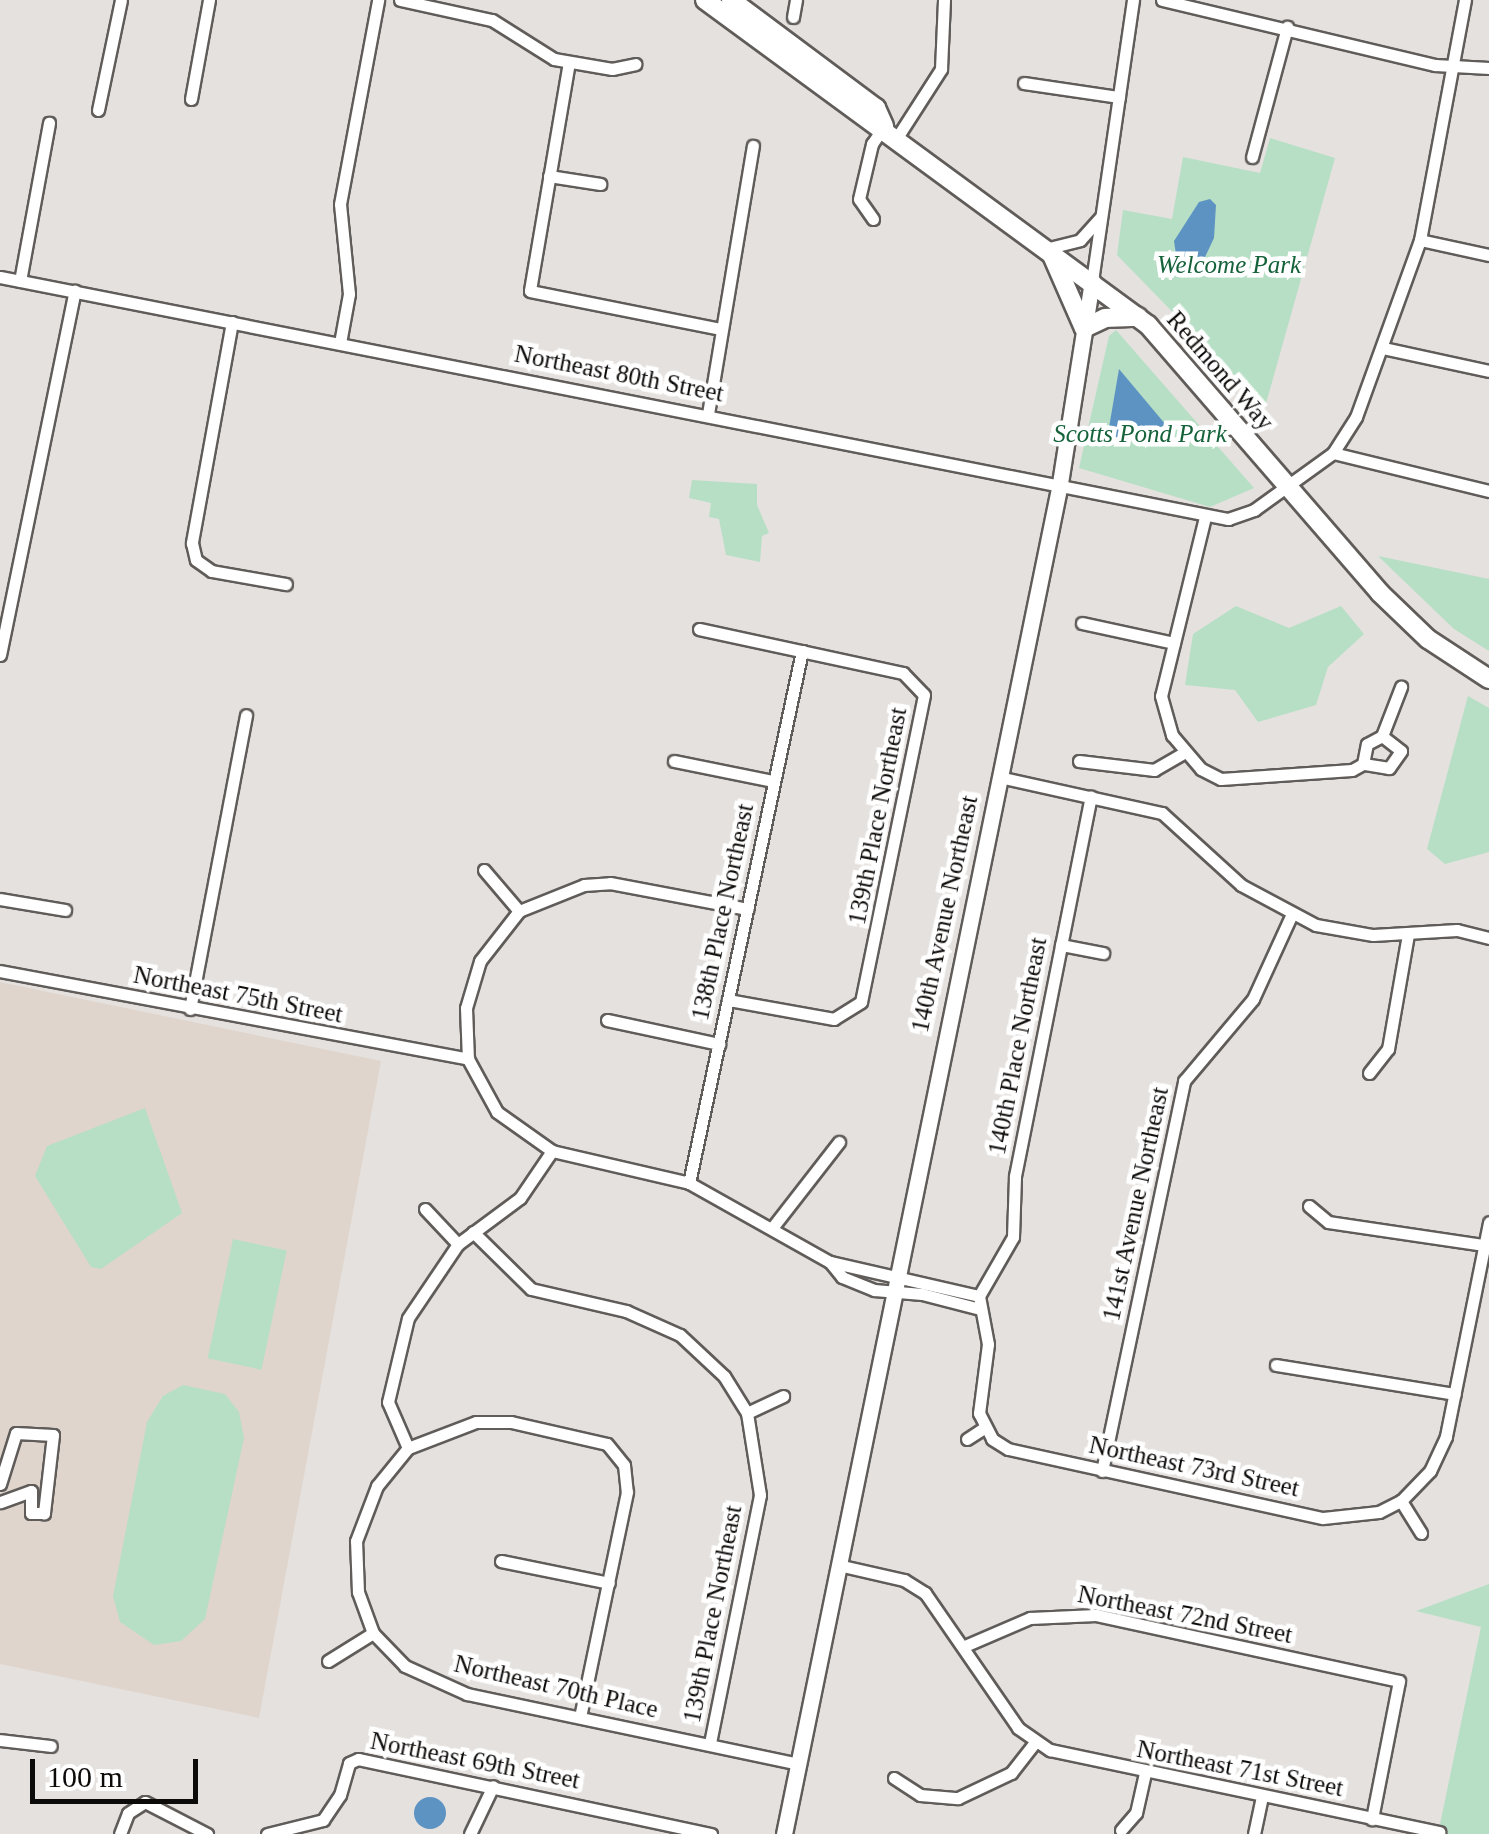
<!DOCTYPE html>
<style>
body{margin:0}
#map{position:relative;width:1489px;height:1834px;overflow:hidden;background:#e5e1de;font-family:Georgia,serif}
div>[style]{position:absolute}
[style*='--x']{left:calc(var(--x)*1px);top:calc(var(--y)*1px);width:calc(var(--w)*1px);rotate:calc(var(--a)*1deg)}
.built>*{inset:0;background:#dfd5cc}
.green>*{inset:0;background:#b7dfc5;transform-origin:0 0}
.water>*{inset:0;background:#5d93c2}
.round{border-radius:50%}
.roads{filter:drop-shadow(2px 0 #605c59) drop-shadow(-2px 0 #605c59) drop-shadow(0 2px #605c59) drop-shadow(0 -2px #605c59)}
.street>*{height:11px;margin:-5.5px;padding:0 5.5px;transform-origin:5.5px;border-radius:5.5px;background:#fff}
.secondary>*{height:15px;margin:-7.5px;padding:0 7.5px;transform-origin:7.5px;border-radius:7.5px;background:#fff}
.primary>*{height:18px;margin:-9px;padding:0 9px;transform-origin:9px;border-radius:9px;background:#fff}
span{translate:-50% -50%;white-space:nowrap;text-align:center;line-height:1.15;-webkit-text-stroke:9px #fff;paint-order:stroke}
.park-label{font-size:25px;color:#15623b;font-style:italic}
.street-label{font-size:25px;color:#0d0b0a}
.scale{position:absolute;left:30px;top:1759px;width:168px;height:45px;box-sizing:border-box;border:5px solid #0d0b0a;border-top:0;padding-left:12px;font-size:30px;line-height:35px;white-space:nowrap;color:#0d0b0a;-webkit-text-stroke:8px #fff;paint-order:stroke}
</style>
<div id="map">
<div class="built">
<div style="clip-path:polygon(0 982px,381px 1061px,259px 1718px,0 1664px)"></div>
</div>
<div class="green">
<div style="clip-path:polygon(1270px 138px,1335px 158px,1265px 407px,1117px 255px,1123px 210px,1172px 219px,1183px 157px,1260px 173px)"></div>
<div style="clip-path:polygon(1116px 330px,1254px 488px,1210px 507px,1079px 468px,1109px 336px)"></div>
<div style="clip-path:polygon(692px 480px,757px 484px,757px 505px,769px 533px,762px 536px,760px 562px,726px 555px,719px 519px,709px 517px,711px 503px,689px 498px)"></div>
<div style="clip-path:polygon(1378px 556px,1489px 579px,1489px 651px,1454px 629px)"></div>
<div style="clip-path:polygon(1236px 606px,1289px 628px,1341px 606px,1364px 634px,1328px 667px,1316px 705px,1258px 722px,1235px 690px,1185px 685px,1193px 634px)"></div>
<div style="clip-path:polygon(1468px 696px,1489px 708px,1489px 852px,1445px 864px,1427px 849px)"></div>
<div style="clip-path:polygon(145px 1108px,182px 1213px,101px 1269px,91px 1267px,35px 1176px,47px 1146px)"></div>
<div style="left:233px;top:1239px;width:55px;height:122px;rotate:12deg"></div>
<div style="clip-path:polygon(183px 1385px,225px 1394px,239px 1412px,244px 1438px,205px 1619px,181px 1641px,154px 1645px,120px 1622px,113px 1596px,147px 1422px,163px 1396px)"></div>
<div style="clip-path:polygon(1489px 1584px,1489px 1834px,1438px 1834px,1481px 1627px,1416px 1611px)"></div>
</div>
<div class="water">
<div style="clip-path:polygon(1210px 199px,1216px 205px,1214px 238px,1198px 272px,1179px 274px,1174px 241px,1199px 202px)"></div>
<div style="clip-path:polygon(1119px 369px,1166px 425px,1106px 445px)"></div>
<div class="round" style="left:414px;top:1797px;width:32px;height:32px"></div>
</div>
<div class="roads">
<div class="street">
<div style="--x:400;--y:0;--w:94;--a:12.3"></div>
<div style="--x:492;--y:20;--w:73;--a:32.2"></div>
<div style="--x:554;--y:59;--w:59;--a:9.8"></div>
<div style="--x:612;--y:69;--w:24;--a:-12"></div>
<div style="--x:1162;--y:0;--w:281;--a:13.4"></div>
<div style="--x:1435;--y:65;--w:54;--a:3.2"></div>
<div style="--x:793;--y:17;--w:17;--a:-80"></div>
<div style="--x:569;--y:62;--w:232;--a:99.7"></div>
<div style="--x:530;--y:291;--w:195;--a:11.3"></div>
<div style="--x:1024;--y:83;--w:96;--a:8.4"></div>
<div style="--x:191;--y:99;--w:101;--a:-79.7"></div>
<div style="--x:98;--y:110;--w:112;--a:-78.2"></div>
<div style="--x:898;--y:136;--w:80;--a:-57.3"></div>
<div style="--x:941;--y:69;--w:69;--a:-87.5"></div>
<div style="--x:1252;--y:157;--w:135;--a:-74.9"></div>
<div style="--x:549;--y:176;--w:52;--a:8.9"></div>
<div style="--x:873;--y:219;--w:24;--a:-125"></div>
<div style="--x:859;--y:199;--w:57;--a:-76.7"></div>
<div style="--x:872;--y:144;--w:22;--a:-56"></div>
<div style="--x:1420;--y:240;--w:71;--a:12.3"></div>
<div style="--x:1049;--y:248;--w:32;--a:-14"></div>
<div style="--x:1080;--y:240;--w:30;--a:-48"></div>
<div style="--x:0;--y:277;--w:1252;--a:11.15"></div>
<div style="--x:1228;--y:519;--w:28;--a:-19"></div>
<div style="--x:1254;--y:510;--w:97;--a:-35.8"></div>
<div style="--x:1333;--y:453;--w:43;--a:-57.4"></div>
<div style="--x:1356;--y:417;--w:188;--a:-70.1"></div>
<div style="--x:1420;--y:240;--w:244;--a:-79.4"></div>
<div style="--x:20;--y:281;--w:161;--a:-79.6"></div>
<div style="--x:1092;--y:281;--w:284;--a:-81.7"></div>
<div style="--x:232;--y:322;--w:225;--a:100.3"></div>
<div style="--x:192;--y:543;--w:17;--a:77"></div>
<div style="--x:196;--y:560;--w:19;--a:35"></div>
<div style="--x:212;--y:571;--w:75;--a:10"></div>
<div style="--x:340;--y:343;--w:50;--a:-79.6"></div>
<div style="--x:349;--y:294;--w:90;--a:-95.7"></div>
<div style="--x:340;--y:204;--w:208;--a:-79.4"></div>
<div style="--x:1383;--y:348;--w:108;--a:12.2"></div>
<div style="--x:708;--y:414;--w:272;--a:-80.5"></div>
<div style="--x:1333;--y:453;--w:161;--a:13.7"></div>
<div style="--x:1205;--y:517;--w:184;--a:103.8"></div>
<div style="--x:1161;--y:696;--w:41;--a:74.2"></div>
<div style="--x:1172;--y:735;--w:45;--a:49.5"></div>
<div style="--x:1201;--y:769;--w:22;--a:27"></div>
<div style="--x:1221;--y:779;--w:131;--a:-3.9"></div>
<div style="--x:1352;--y:770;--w:13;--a:-29"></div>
<div style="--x:1363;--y:764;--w:20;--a:-79"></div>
<div style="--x:1367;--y:744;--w:17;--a:-28"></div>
<div style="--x:1382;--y:736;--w:24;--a:38"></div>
<div style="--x:1401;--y:751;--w:21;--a:125"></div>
<div style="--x:1389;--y:768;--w:26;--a:-171"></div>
<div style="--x:1082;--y:623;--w:94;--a:12.3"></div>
<div style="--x:699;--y:629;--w:209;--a:12.2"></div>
<div style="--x:903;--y:673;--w:30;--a:46"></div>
<div style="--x:924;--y:695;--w:313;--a:101.6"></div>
<div style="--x:861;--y:1002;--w:32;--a:148"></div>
<div style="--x:834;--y:1019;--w:108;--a:-169.8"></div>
<div style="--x:0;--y:655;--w:372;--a:-78.4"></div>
<div style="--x:1382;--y:736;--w:53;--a:-68.8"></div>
<div style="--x:674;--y:761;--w:101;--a:11.4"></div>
<div style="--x:1079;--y:761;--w:76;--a:6.8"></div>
<div style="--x:1154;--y:770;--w:34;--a:-30"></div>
<div style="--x:999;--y:777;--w:167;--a:12.5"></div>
<div style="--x:1162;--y:813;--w:107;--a:42.3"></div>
<div style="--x:1241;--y:885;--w:85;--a:28.1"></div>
<div style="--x:1316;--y:925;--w:58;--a:10"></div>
<div style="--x:1373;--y:935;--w:84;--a:-3.4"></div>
<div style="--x:1457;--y:930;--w:33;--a:14"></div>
<div style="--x:484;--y:870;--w:54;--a:49.5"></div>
<div style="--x:519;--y:911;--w:70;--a:-21.8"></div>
<div style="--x:584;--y:885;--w:26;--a:-4"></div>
<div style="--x:610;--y:883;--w:140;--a:10.7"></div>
<div style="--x:0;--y:899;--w:66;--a:9.6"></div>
<div style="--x:519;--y:911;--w:63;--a:128"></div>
<div style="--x:480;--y:961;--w:49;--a:106.6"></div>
<div style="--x:466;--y:1008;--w:51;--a:87.8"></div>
<div style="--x:468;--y:1059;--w:60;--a:61.3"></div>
<div style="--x:497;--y:1112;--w:67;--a:35.3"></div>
<div style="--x:552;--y:1151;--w:141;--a:13.1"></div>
<div style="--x:689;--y:1183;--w:162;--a:29.3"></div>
<div style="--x:1061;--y:945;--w:43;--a:10.8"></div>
<div style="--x:0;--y:971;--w:476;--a:10.6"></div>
<div style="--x:190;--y:1009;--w:299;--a:-79.2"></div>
<div style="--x:607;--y:1020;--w:115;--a:12.1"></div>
<div style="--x:1369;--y:1073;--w:31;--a:-52"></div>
<div style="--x:1388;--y:1049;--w:117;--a:-80.1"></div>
<div style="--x:689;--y:1183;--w:544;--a:-78.01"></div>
<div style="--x:1309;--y:1206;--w:25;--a:40"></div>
<div style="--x:1328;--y:1222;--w:158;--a:8.4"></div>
<div style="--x:425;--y:1209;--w:48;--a:46.7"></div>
<div style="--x:772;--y:1228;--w:109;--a:-52.1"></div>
<div style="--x:473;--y:1232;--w:81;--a:44.5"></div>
<div style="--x:531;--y:1289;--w:98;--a:13"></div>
<div style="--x:626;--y:1311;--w:59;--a:24"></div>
<div style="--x:680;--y:1335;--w:60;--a:43"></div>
<div style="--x:724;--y:1376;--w:44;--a:58.1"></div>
<div style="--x:747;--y:1413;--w:83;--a:81"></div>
<div style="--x:760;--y:1495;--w:254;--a:101.4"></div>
<div style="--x:979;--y:1296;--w:49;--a:79.4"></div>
<div style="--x:988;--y:1344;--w:70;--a:97.4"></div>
<div style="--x:979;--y:1413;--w:29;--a:63"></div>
<div style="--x:992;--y:1439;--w:19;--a:32"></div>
<div style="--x:1008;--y:1449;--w:322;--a:12.4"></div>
<div style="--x:1323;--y:1518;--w:56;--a:-6.1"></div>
<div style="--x:1379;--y:1512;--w:25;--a:-27"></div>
<div style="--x:979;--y:1296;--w:68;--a:-60"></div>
<div style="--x:1013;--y:1237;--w:61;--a:-88.1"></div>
<div style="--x:1015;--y:1176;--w:387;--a:-78.7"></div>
<div style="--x:979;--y:1296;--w:153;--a:-167.1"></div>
<div style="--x:830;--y:1262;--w:19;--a:51"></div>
<div style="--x:842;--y:1277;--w:35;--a:22"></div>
<div style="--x:874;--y:1290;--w:48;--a:4.8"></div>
<div style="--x:922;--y:1294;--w:60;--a:14.5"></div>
<div style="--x:1276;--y:1365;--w:181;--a:9.2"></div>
<div style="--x:747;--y:1413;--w:40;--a:-25"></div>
<div style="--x:967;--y:1439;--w:20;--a:-33"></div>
<div style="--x:408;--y:1448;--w:73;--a:-20.9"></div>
<div style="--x:476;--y:1422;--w:35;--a:0"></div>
<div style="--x:511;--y:1422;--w:98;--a:12.9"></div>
<div style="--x:607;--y:1444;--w:27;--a:51"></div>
<div style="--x:624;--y:1465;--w:27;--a:84"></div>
<div style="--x:627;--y:1492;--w:229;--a:101.8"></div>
<div style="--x:1102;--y:1471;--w:399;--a:-78.1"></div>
<div style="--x:1184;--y:1081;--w:107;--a:-49.9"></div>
<div style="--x:1253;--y:999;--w:91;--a:-65.4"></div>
<div style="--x:0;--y:1484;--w:53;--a:-72.6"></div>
<div style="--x:16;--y:1433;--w:37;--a:3"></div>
<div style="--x:53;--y:1435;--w:79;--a:96.6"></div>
<div style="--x:44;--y:1513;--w:13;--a:180"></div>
<div style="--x:31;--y:1513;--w:22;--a:-90"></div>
<div style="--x:31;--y:1491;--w:33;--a:160"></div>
<div style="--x:1421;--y:1533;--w:38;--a:-122"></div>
<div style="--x:1401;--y:1501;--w:42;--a:-46"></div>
<div style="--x:1430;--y:1471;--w:38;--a:-65"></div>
<div style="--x:1446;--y:1436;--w:218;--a:-78.6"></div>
<div style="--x:501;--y:1561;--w:110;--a:11.5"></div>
<div style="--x:838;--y:1565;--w:68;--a:12.8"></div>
<div style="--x:904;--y:1580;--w:25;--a:32"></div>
<div style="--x:925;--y:1593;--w:164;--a:55.4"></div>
<div style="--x:1018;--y:1728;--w:39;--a:35"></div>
<div style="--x:1050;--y:1750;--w:398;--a:11.9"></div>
<div style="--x:373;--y:1633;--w:44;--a:-110.1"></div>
<div style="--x:358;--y:1592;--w:51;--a:-92.2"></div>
<div style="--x:356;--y:1541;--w:59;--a:-69.1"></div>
<div style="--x:377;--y:1486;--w:49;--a:-50.8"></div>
<div style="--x:408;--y:1448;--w:50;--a:-113.5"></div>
<div style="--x:388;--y:1402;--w:86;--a:-76.6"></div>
<div style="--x:408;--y:1318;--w:89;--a:-56"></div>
<div style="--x:458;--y:1244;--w:77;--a:-36.6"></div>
<div style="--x:520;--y:1198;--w:57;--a:-55.8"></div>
<div style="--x:967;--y:1645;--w:69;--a:-23.2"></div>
<div style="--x:1030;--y:1618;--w:66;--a:-2.6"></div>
<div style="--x:1096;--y:1615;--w:310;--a:12.3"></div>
<div style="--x:1399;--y:1681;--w:141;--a:101.1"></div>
<div style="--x:328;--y:1661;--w:53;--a:-31.9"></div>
<div style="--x:373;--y:1633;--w:46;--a:45.9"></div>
<div style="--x:405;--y:1666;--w:68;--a:24.3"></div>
<div style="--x:467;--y:1694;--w:338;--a:11.9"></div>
<div style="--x:0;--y:1740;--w:51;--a:6.7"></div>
<div style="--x:894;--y:1778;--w:31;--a:33"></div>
<div style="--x:920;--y:1795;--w:38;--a:5"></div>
<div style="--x:958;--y:1798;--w:59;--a:-25.3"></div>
<div style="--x:1011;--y:1773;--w:39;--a:-52"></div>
<div style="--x:1121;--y:1830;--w:23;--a:-49"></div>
<div style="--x:1136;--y:1813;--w:41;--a:-77.3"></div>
<div style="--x:120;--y:1834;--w:22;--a:-69"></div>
<div style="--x:128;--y:1813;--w:20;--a:-33"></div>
<div style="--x:145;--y:1802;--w:70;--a:27.3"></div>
<div style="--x:267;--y:1834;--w:58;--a:-14"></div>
<div style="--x:323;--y:1820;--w:30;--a:-56"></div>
<div style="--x:340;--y:1795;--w:33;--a:-74"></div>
<div style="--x:349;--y:1763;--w:10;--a:-24"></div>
<div style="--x:358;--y:1759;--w:361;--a:12"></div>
<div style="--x:470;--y:1834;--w:53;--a:-64.4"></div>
<div style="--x:1254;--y:1834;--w:39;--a:-78"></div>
</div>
<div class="secondary">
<div style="--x:784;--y:1834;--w:1379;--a:-78.45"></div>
<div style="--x:1060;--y:483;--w:205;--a:-81"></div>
</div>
<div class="primary">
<div style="--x:705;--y:0;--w:549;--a:36.27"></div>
<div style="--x:1148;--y:325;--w:354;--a:49.1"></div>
<div style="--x:1380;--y:593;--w:66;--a:43.8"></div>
<div style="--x:1428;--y:639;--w:73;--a:33.3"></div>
<div style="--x:731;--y:0;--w:181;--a:36.7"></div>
<div style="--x:876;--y:108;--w:20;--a:66"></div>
<div style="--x:1051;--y:253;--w:82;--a:66.3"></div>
<div style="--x:1084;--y:328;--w:23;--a:-25"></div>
<div style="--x:1105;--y:318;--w:33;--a:-2"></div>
</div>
</div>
<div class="park-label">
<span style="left:1229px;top:265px">Welcome Park</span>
<span style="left:1140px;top:434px">Scotts Pond Park</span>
</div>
<div class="street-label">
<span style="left:1220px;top:371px;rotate:49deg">Redmond Way</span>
<span style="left:619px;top:374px;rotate:11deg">Northeast 80th Street</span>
<span style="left:878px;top:816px;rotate:-79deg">139th Place Northeast</span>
<span style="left:723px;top:912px;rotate:-78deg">138th Place Northeast</span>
<span style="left:945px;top:914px;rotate:-78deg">140th Avenue Northeast</span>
<span style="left:238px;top:995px;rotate:11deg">Northeast 75th Street</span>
<span style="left:1018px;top:1046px;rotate:-79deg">140th Place Northeast</span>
<span style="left:1136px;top:1204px;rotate:-78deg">141st Avenue Northeast</span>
<span style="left:1194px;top:1467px;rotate:12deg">Northeast 73rd Street</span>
<span style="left:713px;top:1614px;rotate:-79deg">139th Place Northeast</span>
<span style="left:1185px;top:1615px;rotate:11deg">Northeast 72nd Street</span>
<span style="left:556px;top:1687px;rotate:13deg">Northeast 70th Place</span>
<span style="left:475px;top:1761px;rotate:11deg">Northeast 69th Street</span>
<span style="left:1240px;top:1769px;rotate:11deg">Northeast 71st Street</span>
</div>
<div class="scale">100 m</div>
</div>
